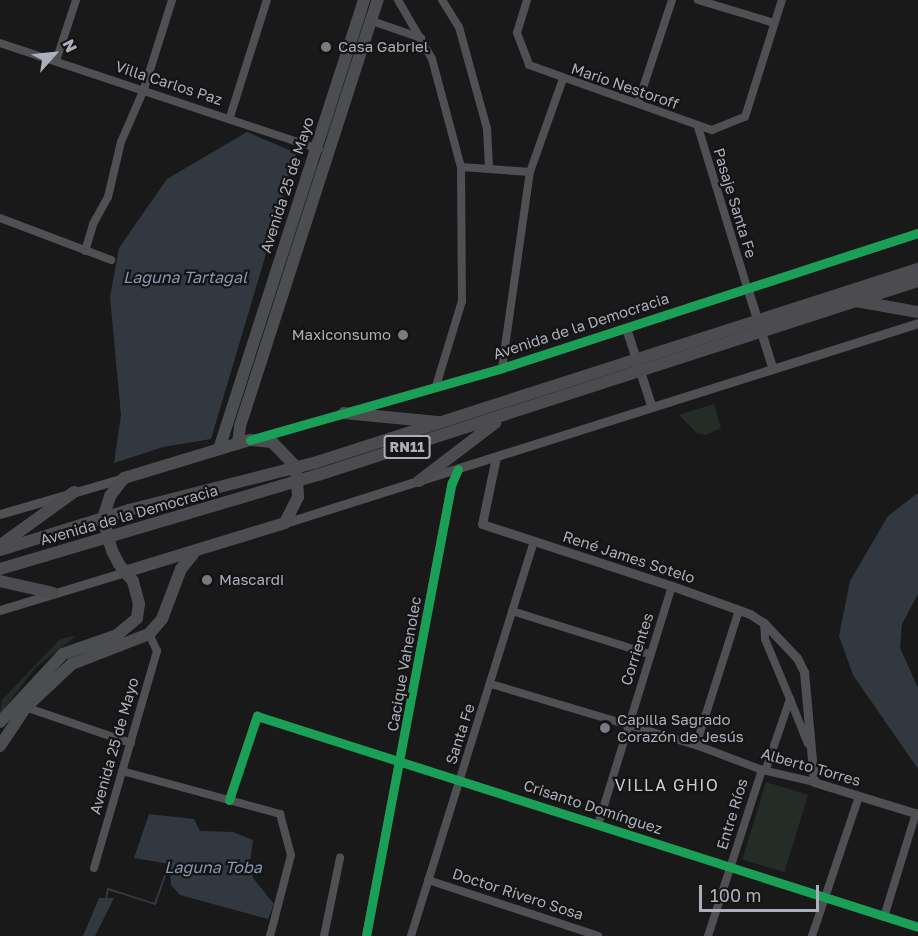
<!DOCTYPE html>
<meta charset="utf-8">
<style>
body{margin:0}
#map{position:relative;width:918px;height:936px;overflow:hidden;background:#19191a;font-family:"Golos Text",sans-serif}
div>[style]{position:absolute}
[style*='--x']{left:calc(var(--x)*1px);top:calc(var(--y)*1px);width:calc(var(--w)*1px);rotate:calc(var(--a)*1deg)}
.green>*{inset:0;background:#252c28;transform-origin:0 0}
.water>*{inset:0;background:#323840}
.stream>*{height:2px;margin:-1px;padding:0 1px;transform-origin:1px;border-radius:1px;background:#323840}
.minor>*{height:8px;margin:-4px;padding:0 4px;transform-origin:4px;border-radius:4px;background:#4f5053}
.tertiary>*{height:9px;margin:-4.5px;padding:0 4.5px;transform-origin:4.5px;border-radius:4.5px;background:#4f5053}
.primary>*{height:12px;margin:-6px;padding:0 6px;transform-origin:6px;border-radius:6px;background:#4c4d50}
.trunk>*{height:12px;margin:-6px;padding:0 6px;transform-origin:6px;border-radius:6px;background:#4c4c50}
.cycleway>*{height:9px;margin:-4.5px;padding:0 4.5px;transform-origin:4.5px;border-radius:4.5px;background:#1a9f57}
.dots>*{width:16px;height:16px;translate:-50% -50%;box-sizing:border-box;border:3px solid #141415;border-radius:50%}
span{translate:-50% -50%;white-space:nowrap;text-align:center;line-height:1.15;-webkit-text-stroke:4.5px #141415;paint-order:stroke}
.shield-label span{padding:2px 4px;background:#141415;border:2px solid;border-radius:4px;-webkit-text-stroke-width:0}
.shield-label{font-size:14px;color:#acaeb9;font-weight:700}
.poi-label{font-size:15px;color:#acaeb9}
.left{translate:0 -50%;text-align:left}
.right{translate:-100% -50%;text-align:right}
.street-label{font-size:15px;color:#acaeb9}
.water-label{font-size:16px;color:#8796b0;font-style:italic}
.neighbourhood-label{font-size:16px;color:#cdced5;letter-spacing:1.5px}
.north{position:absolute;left:24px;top:24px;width:60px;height:60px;-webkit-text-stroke:4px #141415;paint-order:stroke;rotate:63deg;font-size:16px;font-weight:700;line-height:24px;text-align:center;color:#acaeb9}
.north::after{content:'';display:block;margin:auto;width:21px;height:27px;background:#acaeb9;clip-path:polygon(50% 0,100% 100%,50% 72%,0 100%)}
.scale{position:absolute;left:699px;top:885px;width:120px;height:27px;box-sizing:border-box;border:3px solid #acaeb9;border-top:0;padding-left:8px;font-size:18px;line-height:21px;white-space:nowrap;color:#acaeb9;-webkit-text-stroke:4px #141415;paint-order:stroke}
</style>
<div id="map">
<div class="green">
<div style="clip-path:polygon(364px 13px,368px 15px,328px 137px,323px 135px)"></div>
<div style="clip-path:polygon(318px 163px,320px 164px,234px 426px,317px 163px)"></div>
<div style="clip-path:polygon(714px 404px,721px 428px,706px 435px,697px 433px,679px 415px)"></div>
<div style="clip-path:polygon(76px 636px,35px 668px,0 714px,2px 700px,60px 639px)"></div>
<div style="left:766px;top:782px;width:44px;height:81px;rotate:17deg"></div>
</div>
<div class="water">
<div style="clip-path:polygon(247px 132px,296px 153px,211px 439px,163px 447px,114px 463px,121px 415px,110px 297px,119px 248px,167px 179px)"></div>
<div style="clip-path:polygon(918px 493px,918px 594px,902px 624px,900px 648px,918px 688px,918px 769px,853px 675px,839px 636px,850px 581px,888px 516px)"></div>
<div style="clip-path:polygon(149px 814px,194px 819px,200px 831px,233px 832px,253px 840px,250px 861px,253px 878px,274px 904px,268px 919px,180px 895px,171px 885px,169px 864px,134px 858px)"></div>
<div style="clip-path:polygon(99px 898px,114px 898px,95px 936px,83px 936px)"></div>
</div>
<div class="stream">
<div style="--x:106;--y:898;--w:9;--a:-77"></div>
<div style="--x:108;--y:889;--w:49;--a:17.7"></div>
<div style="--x:155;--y:904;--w:42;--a:-70.7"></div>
</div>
<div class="minor">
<div style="--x:398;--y:0;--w:68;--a:60"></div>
<div style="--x:432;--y:59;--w:112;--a:75"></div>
<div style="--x:461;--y:167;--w:134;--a:89.6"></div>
<div style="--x:462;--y:301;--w:89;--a:107"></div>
<div style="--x:442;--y:0;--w:32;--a:58"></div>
<div style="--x:459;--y:27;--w:106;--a:74.6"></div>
<div style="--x:487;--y:129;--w:38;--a:87"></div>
<div style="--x:527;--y:0;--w:34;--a:107"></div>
<div style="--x:517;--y:33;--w:34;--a:69"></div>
<div style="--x:529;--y:65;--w:194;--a:19.6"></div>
<div style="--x:712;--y:130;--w:35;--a:-22"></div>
<div style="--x:745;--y:117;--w:123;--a:-72.5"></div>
<div style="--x:698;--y:0;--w:79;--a:16.8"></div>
<div style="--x:372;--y:21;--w:52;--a:19.1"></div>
<div style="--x:0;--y:43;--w:336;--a:18.4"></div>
<div style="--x:56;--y:61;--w:64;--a:-71.8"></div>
<div style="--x:638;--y:103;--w:108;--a:-71.7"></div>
<div style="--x:230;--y:117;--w:123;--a:-72.5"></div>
<div style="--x:698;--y:127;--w:167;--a:73"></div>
<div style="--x:461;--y:167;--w:69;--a:4.1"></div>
<div style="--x:0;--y:218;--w:119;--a:20.7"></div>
<div style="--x:85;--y:251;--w:28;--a:-73"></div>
<div style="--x:93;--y:224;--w:31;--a:-61"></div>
<div style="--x:108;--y:197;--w:57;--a:-76.7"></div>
<div style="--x:121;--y:142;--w:58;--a:-66.5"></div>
<div style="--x:144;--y:89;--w:93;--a:-72.5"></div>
<div style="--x:502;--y:368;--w:198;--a:-81.9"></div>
<div style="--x:530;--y:172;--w:99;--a:-70.5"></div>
<div style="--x:512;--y:611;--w:144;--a:17.4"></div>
<div style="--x:764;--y:623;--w:16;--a:86"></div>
<div style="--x:765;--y:639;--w:65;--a:67.4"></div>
<div style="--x:790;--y:699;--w:74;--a:108.9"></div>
<div style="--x:491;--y:684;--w:214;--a:16.6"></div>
<div style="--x:696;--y:745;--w:71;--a:20.7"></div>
<div style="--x:762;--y:770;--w:53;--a:13"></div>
<div style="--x:790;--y:699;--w:48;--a:68.2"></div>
<div style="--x:25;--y:707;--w:112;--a:18.8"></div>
<div style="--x:696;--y:745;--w:142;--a:-72.3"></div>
<div style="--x:122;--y:771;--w:164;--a:15.2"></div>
<div style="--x:280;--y:814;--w:42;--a:75"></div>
<div style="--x:291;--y:855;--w:84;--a:104.5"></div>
<div style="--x:229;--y:800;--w:89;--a:-71.6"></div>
<div style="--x:257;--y:716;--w:694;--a:17.7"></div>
<div style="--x:598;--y:825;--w:250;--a:-72.8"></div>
<div style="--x:94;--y:868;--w:226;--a:-73.8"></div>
<div style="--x:157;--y:651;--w:19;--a:-115"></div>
<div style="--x:428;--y:880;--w:179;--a:18.2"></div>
<div style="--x:884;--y:917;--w:109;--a:-72.9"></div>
<div style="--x:324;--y:936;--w:80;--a:-78.4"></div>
<div style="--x:366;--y:936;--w:461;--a:-79.3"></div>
<div style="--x:452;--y:483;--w:15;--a:-67"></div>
<div style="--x:411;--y:936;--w:414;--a:-72.7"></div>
<div style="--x:708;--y:936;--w:175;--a:-72"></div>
<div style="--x:812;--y:936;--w:148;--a:-71.4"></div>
</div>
<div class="tertiary">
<div style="--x:747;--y:287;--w:84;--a:72.6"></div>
<div style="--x:626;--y:328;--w:81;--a:72"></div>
<div style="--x:256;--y:438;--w:256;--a:-15.9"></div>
<div style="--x:502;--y:368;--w:437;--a:-18"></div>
<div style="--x:496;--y:457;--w:68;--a:101.8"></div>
<div style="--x:482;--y:524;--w:200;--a:18.1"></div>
<div style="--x:672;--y:586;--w:83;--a:19.7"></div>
<div style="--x:750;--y:614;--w:17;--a:33"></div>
<div style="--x:764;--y:623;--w:48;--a:46.7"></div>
<div style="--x:797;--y:658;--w:16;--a:63"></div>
<div style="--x:804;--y:672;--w:110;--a:84.8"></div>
<div style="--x:814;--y:782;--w:109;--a:17.1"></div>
<div style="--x:0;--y:514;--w:129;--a:-16.2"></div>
<div style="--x:285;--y:523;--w:664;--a:-17.53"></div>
<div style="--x:0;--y:610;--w:131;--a:-16.9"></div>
</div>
<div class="primary">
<div style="--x:238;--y:443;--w:17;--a:-83"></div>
<div style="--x:240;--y:426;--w:448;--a:-72.1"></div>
<div style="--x:219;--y:449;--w:472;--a:-72.1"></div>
<div style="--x:0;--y:722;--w:93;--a:-47.2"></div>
<div style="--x:63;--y:654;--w:57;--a:-19.4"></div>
<div style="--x:117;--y:635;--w:26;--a:-40"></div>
<div style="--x:137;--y:618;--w:14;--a:-82"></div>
<div style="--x:139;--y:604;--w:24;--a:-105"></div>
<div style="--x:133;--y:581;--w:12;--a:-132"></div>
<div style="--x:125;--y:572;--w:10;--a:-127"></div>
<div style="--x:119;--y:564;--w:15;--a:-118"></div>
<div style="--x:112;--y:551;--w:34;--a:-105"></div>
<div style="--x:103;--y:518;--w:23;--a:-72"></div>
<div style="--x:110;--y:496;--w:23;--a:-52"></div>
<div style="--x:124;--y:478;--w:132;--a:-16.8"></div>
<div style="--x:250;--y:440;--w:22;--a:5"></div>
<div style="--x:272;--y:442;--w:35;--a:46"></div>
<div style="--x:296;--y:467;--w:30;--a:86"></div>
<div style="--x:298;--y:497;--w:29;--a:117"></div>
<div style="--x:285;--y:523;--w:167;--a:163"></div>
<div style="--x:0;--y:746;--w:47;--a:-56.3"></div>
<div style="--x:26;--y:707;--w:63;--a:-43.1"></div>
<div style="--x:72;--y:664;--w:83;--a:-21.3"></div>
<div style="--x:149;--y:634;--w:20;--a:-49"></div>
<div style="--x:162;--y:619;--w:53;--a:-69.2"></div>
<div style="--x:181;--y:569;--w:19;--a:-51"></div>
</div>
<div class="trunk">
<div style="--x:856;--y:301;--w:63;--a:10.1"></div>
<div style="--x:344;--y:413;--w:94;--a:5.5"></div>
<div style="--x:419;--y:481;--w:96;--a:-37.3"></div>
<div style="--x:2;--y:544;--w:89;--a:-35.8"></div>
<div style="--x:0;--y:550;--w:135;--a:-17.2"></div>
<div style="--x:129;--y:510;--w:191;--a:-14.3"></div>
<div style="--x:314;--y:463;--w:634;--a:-17.81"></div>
<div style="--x:0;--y:569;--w:332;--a:-16.5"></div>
<div style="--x:318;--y:475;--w:631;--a:-17.92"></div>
<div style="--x:0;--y:581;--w:54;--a:12.8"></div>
</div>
<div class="cycleway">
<div style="--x:250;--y:440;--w:262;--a:-15.9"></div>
<div style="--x:502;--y:368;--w:437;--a:-18"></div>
<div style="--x:229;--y:800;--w:89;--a:-71.6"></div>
<div style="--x:257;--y:716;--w:694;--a:17.7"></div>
<div style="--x:366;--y:936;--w:461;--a:-79.3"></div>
<div style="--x:452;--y:483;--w:15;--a:-67"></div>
</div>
<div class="dots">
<div style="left:326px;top:47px;background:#797a81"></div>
<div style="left:403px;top:335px;background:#797a81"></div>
<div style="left:207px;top:580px;background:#797a81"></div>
<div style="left:605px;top:728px;background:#797a81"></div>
</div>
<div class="shield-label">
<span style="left:407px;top:447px">RN11</span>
</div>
<div class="poi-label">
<span class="left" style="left:338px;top:47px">Casa Gabriel</span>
<span class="right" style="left:391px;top:335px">Maxiconsumo</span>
<span class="left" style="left:219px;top:580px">Mascardi</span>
<span class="left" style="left:617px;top:728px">Capilla Sagrado<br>Corazón de Jesús</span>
</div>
<div class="street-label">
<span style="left:169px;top:83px;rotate:18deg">Villa Carlos Paz</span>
<span style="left:625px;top:86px;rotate:19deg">Mario Nestoroff</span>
<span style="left:287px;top:185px;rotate:-72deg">Avenida 25 de Mayo</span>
<span style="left:735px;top:203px;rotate:73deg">Pasaje Santa Fe</span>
<span style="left:581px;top:326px;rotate:-18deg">Avenida de la Democracia</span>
<span style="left:129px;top:515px;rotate:-16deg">Avenida de la Democracia</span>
<span style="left:629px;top:557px;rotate:18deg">René James Sotelo</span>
<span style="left:637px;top:649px;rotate:-72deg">Corrientes</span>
<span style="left:404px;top:664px;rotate:-80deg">Cacique Vahenolec</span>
<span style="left:460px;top:734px;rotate:-72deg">Santa Fe</span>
<span style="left:114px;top:746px;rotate:-74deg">Avenida 25 de Mayo</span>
<span style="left:811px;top:767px;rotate:16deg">Alberto Torres</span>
<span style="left:593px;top:807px;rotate:18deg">Crisanto Domínguez</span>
<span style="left:732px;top:814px;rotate:-73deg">Entre Ríos</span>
<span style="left:518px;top:894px;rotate:18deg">Doctor Rivero Sosa</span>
</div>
<div class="water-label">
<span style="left:185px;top:277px">Laguna Tartagal</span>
<span style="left:213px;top:867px">Laguna Toba</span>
</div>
<div class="neighbourhood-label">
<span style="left:667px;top:785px">VILLA GHIO</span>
</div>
<div class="north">N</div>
<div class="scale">100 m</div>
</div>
